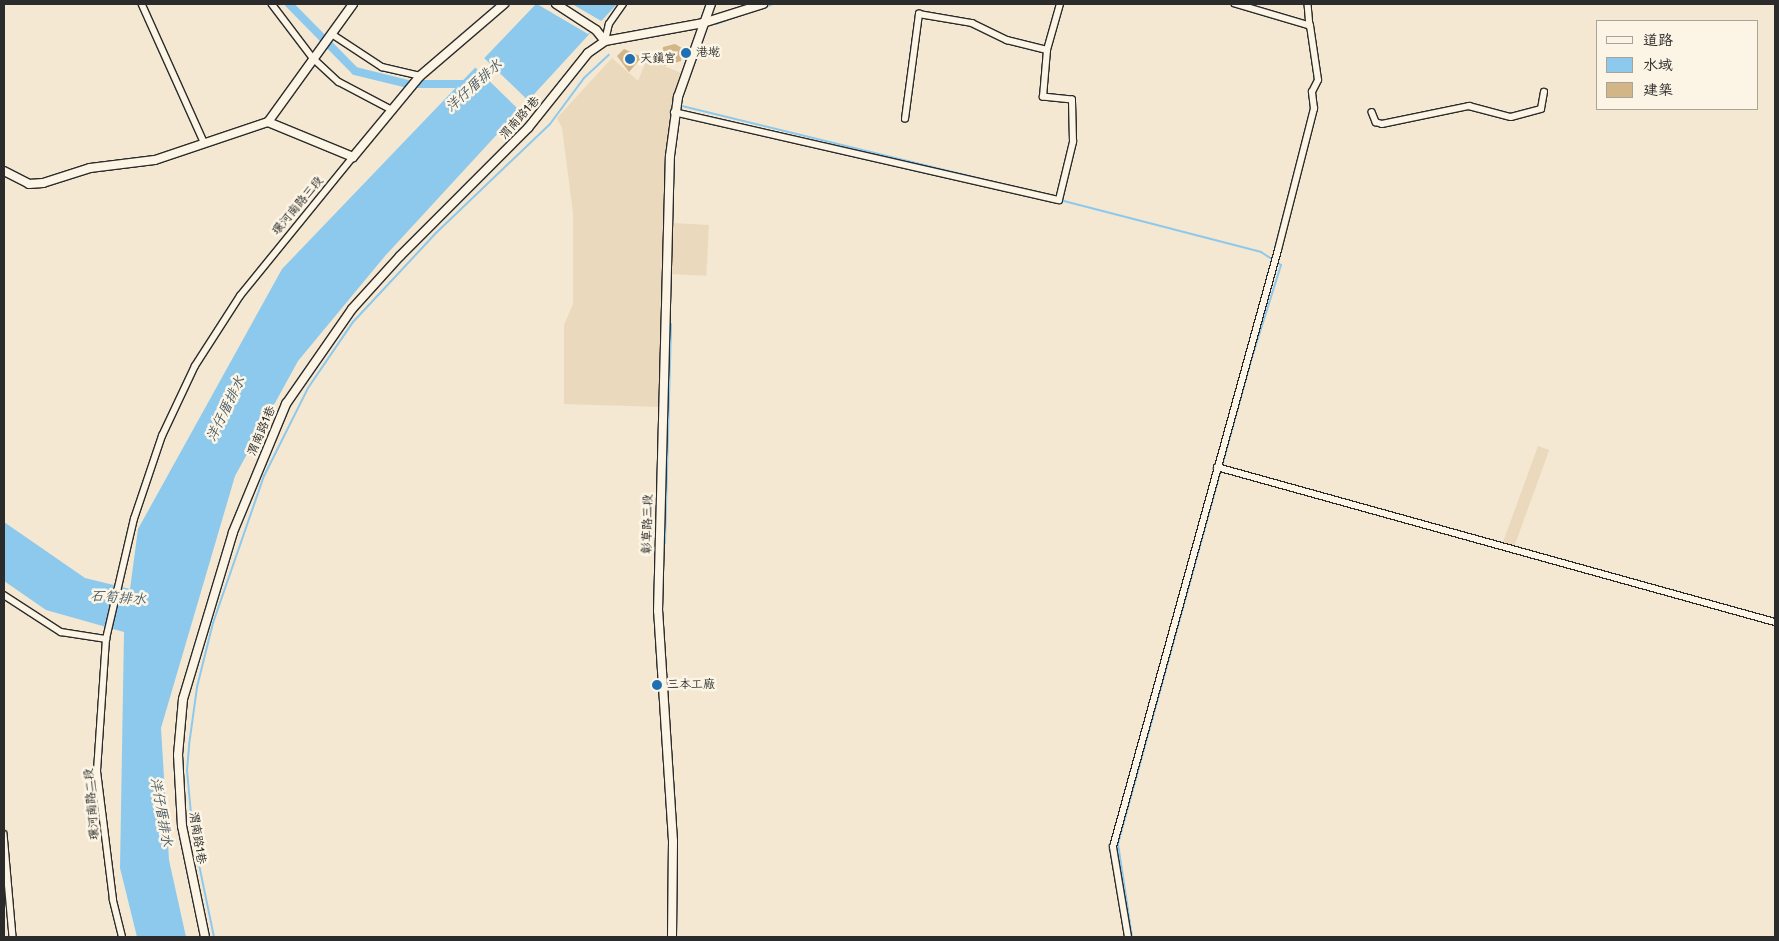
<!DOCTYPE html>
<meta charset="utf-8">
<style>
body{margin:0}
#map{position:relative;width:1779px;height:941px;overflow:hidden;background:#f4e8d2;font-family:"Balsamiq Sans","LXGW WenKai TC",sans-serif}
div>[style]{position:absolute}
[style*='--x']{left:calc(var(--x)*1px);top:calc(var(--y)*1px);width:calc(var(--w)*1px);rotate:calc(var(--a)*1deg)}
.built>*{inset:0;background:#ead9bc;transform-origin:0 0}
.water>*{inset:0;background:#8dc9ed}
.pier>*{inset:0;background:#f4e8d2;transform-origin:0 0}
.stream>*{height:2px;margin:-1px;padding:0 1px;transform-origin:1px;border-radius:1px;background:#8dc9ed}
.canal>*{height:8px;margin:-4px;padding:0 4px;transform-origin:4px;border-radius:4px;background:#8dc9ed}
.building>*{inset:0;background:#d2b687}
.roads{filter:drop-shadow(1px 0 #2b2b2b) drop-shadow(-1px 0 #2b2b2b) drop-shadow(0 1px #2b2b2b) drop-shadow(0 -1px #2b2b2b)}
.minor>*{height:5.5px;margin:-2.75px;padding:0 2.75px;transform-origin:2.75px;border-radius:2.75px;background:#fcf5e5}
.tertiary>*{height:8px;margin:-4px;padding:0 4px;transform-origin:4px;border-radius:4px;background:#fcf5e5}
.dots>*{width:14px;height:14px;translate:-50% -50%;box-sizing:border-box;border:2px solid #fcf5e5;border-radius:50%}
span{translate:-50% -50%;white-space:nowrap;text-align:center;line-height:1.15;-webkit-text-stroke:5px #fcf5e5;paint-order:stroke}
.poi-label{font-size:12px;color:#2b2b2b}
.left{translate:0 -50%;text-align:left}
.street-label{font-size:12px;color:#2b2b2b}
.water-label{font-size:14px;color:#485a65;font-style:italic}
.frame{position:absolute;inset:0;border:5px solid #2b2b2b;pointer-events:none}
.legend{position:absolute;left:1596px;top:20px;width:162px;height:90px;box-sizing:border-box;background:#fcf5e5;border:1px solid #a8a49b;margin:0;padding:6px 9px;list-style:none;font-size:15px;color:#2b2b2b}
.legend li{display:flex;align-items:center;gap:10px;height:25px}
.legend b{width:25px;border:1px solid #a8a49b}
</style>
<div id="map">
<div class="built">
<div style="clip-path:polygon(612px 58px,638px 81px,647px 59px,681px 73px,674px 112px,662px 407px,564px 404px,564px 325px,573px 304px,573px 213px,562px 128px,557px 118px)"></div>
<div style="left:672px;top:223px;width:37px;height:51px;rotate:3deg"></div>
<div style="left:1538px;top:446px;width:12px;height:107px;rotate:20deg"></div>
</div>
<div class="water">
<div style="clip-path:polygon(536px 4px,617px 4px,385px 256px,298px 361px,235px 476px,161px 728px,169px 860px,186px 937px,137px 937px,120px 868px,124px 632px,46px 610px,4px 581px,4px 522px,85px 578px,130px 589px,138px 529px,282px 269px)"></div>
</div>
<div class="pier">
<div style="clip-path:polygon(537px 4px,572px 4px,603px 22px,588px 34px)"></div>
<div style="left:481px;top:55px;width:67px;height:13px;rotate:44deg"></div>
</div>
<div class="stream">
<div style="--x:765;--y:7;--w:9;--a:-21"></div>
<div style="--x:716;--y:24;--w:30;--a:-20"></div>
<div style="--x:682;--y:106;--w:320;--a:13.7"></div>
<div style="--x:1060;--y:200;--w:208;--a:14.5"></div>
<div style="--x:1261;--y:252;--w:24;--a:33"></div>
<div style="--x:1281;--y:265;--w:101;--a:107.4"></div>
<div style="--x:1251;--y:361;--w:501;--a:105.4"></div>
<div style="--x:1118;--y:844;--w:94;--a:81.4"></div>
<div style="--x:665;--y:543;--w:219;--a:-88.4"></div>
<div style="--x:214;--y:937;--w:103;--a:-101.7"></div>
<div style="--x:193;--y:836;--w:66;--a:-95.2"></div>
<div style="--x:187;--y:770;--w:25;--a:-85"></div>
<div style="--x:189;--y:745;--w:59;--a:-82.1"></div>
<div style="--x:197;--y:687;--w:66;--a:-76"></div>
<div style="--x:213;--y:623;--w:156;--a:-70.9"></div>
<div style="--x:264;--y:476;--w:98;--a:-63.4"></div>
<div style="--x:308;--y:388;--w:80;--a:-55.7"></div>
<div style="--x:353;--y:322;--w:123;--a:-47"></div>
<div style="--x:437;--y:232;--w:156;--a:-43.7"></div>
<div style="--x:550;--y:124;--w:57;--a:-53.5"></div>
<div style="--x:584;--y:78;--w:34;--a:-43"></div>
</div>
<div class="canal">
<div style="--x:289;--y:4;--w:94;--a:45.4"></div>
<div style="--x:355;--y:71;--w:55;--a:13.8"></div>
<div style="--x:408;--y:84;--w:59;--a:0"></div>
</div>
<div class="building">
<div style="clip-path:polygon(675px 44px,682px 48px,681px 61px,664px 66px,655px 61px,662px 58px,663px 47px)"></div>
<div style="clip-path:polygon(624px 49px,642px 57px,629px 72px,617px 56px)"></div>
</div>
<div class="roads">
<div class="minor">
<div style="--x:142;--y:4;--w:151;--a:65.8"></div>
<div style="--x:272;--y:4;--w:68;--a:52.8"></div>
<div style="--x:313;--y:58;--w:35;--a:43"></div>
<div style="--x:339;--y:82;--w:60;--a:27.8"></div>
<div style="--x:1308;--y:4;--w:22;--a:85"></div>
<div style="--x:332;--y:34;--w:60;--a:33.4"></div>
<div style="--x:382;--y:67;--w:39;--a:13"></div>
<div style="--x:605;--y:41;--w:17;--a:-77"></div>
<div style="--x:609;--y:24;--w:24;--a:-55"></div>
<div style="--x:674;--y:112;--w:395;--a:12.9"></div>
<div style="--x:1059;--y:200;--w:60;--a:-76.4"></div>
<div style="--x:1073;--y:142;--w:42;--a:-91.4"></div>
<div style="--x:1072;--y:100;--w:29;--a:-174"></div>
<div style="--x:1043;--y:97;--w:47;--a:-85.1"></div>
<div style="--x:1047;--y:50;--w:48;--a:-74.2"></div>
<div style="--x:1372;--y:112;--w:11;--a:68"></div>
<div style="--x:1376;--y:122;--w:6;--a:18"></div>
<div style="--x:1382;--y:124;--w:89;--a:-11.7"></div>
<div style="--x:1469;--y:106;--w:43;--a:14.7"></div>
<div style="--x:1511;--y:117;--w:31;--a:-15"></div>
<div style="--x:1541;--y:109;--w:17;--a:-80"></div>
<div style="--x:905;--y:119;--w:106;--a:-82.4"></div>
<div style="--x:919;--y:14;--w:54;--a:9.6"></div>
<div style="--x:972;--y:23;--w:39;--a:26"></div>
<div style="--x:1007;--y:40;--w:41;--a:14"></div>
<div style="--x:1217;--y:467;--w:579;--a:15.52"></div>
<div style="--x:4;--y:595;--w:68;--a:33"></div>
<div style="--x:61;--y:632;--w:46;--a:8.8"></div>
<div style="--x:4;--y:834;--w:103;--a:85"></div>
<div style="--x:122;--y:937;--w:38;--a:-104"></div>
<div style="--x:113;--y:900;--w:130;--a:-97.1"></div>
<div style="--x:97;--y:771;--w:132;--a:-86.1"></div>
<div style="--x:106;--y:639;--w:123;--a:-76.9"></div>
<div style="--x:134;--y:519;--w:88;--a:-71.4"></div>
<div style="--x:162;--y:436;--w:77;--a:-64.8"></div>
<div style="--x:195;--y:366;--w:83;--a:-57.3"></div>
<div style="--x:240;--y:296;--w:179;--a:-50.9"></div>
<div style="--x:1128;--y:937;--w:91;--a:-99.5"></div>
<div style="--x:1113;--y:847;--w:619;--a:-74.55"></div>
<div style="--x:1278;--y:250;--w:146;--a:-75.7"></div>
<div style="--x:1314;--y:109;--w:17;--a:-97"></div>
<div style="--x:1312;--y:92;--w:13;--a:-63"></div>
<div style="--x:1318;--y:80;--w:55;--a:-98.4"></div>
<div style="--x:1310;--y:26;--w:78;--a:-163.7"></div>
</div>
<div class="tertiary">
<div style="--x:556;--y:4;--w:48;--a:33"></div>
<div style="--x:596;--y:30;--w:14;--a:51"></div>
<div style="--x:268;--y:122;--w:145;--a:-54.2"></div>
<div style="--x:4;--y:171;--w:28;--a:27"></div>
<div style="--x:29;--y:184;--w:14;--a:-4"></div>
<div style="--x:43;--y:183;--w:49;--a:-17.7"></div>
<div style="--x:90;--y:168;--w:65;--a:-7"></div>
<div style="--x:155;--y:160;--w:119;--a:-18.6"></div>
<div style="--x:268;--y:122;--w:92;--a:22.4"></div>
<div style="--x:353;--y:157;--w:105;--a:-50.4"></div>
<div style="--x:420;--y:76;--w:111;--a:-40.6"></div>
<div style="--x:205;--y:937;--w:113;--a:-101.7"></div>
<div style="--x:182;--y:826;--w:71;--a:-93.2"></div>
<div style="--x:178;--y:755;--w:56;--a:-84.9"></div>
<div style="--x:183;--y:699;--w:174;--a:-73.3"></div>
<div style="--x:233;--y:532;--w:139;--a:-67.5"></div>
<div style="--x:286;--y:404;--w:116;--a:-55.2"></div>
<div style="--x:352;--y:309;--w:72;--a:-47.8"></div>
<div style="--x:400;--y:256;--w:181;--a:-45"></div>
<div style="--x:528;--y:128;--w:96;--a:-51.3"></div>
<div style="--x:588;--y:53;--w:21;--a:-35"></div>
<div style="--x:605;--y:41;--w:100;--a:-10.4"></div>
<div style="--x:703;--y:23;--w:63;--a:-17.6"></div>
<div style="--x:672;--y:937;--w:96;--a:-89.4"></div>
<div style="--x:673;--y:841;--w:230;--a:-93.7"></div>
<div style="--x:658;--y:611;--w:455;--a:-88.5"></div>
<div style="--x:670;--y:156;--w:60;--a:-82.3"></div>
<div style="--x:678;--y:97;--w:99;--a:-70.5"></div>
</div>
</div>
<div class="dots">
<div style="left:686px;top:53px;background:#1f6fb2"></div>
<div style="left:630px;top:59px;background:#1f6fb2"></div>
<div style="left:657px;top:685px;background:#1f6fb2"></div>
</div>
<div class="poi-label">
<span class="left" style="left:696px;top:53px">港墘</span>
<span class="left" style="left:640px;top:59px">天鎮宮</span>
<span class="left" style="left:667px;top:685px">三本工廠</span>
</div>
<div class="street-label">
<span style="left:520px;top:118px;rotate:-48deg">渭南路1巷</span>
<span style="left:298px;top:206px;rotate:-50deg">環河南路三段</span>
<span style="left:262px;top:431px;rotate:-67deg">渭南路1巷</span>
<span style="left:648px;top:524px;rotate:-89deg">彰草路三段</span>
<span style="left:92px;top:804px;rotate:-95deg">環河南路二段</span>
<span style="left:197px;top:838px;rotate:81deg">渭南路1巷</span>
</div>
<div class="water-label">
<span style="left:474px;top:86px;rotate:-42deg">洋仔厝排水</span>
<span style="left:226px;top:409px;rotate:-64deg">洋仔厝排水</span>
<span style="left:118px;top:598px;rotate:4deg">石筍排水</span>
<span style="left:161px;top:812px;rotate:80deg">洋仔厝排水</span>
</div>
<div class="frame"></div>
<ul class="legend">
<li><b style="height:6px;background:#fcf5e5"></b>道路</li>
<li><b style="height:14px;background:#8dc9ed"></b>水域</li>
<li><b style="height:14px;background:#d2b687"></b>建築</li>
</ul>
</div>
